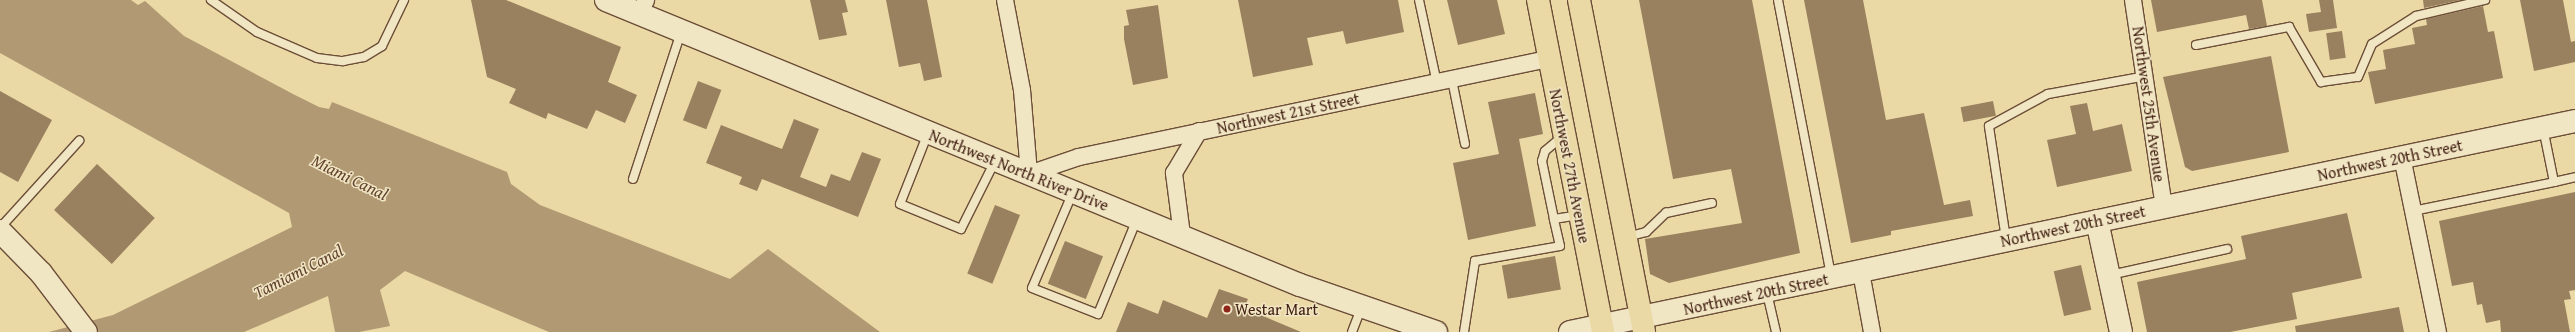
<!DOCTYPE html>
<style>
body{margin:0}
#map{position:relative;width:2575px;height:332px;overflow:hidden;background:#ead8a5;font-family:"Gentium Book Plus",serif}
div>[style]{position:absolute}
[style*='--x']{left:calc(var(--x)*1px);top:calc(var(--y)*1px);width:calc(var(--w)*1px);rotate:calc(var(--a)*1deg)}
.water>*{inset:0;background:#b19973}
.building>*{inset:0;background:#99805f;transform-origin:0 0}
.roads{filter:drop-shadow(1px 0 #6c4e38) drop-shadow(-1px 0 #6c4e38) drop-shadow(0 1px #6c4e38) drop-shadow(0 -1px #6c4e38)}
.lane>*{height:8px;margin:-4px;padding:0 4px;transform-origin:4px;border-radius:4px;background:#f1e6c4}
.street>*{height:16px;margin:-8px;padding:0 8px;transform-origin:8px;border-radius:8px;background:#f1e6c4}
.secondary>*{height:22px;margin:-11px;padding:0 11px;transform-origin:11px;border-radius:11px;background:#f1e6c4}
.highway>*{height:22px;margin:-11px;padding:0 11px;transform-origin:11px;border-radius:11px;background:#ead8a5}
.dots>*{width:11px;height:11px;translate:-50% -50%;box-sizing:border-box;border:2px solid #f1e6c4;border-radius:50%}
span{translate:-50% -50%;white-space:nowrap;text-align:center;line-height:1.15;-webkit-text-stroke:3px #f1e6c4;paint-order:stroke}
.street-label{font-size:16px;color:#422013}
.poi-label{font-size:16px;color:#422013}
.left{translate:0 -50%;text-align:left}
.water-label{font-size:17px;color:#634430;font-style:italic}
</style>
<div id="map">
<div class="water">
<div style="clip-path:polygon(0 0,131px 0,138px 5px,145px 1px,184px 36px,293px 94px,319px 107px,329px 109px,332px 102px,507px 172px,511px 184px,540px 205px,730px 279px,768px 249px,880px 332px,549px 332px,405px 271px,380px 290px,390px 326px,359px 332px,335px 332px,328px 296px,244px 332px,49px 332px,113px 315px,292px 227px,289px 213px,0 53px)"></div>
</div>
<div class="building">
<div style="clip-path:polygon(471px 0,506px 0,621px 47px,608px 82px,637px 95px,625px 123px,596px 110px,587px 129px,548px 113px,546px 119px,509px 103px,516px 89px,487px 77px)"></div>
<div style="clip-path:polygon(810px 0,845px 0,848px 12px,842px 13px,847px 35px,819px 40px)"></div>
<div style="clip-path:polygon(886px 0,927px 0,942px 77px,924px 81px,920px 63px,899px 67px)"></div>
<div style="clip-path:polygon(1238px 0,1398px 0,1404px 32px,1346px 44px,1343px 31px,1307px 38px,1313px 65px,1253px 77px)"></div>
<div style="clip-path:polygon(1447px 0,1497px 0,1505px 34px,1458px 45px)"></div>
<div style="clip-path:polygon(1639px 0,1752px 0,1800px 253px,1669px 283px,1650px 274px,1645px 239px,1742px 223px,1731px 169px,1673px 179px)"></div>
<div style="clip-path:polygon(1804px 0,1863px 0,1886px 120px,1924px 113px,1944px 205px,1970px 200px,1973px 216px,1891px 231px,1891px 235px,1851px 243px)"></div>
<div style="clip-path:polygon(2151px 0,2262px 0,2267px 26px,2249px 29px,2246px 15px,2157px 32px)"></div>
<div style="clip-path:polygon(2319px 0,2333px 0,2337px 28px,2309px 32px,2306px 14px,2321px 12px)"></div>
<div style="clip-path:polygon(2423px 0,2461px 0,2424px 8px)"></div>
<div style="clip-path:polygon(2520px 0,2563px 0,2571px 42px,2575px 41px,2575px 62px,2534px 71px)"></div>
<div style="clip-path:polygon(1158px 5px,1168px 78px,1133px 85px,1124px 39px,1124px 26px,1129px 25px,1126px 10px)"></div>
<div style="clip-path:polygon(2483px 6px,2488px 32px,2494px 31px,2503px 78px,2375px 104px,2368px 72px,2386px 69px,2383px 50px,2415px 44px,2412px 28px,2427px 25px,2426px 19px)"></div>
<div style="left:2342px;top:31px;width:27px;height:16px;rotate:82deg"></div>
<div style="clip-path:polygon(2271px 56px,2289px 152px,2192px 171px,2185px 167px,2163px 77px)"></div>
<div style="left:698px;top:81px;width:25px;height:42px;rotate:21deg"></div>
<div style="clip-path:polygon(0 91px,52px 120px,18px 182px,0 172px)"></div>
<div style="clip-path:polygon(1535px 93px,1543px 134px,1519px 139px,1536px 226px,1468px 240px,1453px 163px,1499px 154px,1488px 102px)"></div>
<div style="left:1993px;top:101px;width:15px;height:33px;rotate:79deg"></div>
<div style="clip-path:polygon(2087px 103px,2093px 131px,2122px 124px,2132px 171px,2057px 187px,2047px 140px,2076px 134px,2070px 106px)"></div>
<div style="clip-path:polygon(794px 119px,819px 129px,800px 177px,826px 187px,831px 174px,850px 181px,862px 152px,881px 159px,858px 217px,762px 179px,757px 191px,739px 184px,742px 177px,706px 163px,721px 125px,782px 149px)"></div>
<div style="left:97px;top:164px;width:79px;height:63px;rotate:43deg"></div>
<div style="clip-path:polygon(2575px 192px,2575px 290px,2569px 291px,2571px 299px,2564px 300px,2570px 332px,2501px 332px,2500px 320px,2486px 323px,2482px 304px,2477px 305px,2473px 282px,2452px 286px,2439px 221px)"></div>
<div style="left:995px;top:205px;width:27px;height:74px;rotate:22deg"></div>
<div style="clip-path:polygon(2347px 213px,2362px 278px,2292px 293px,2297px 319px,2230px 332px,2147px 332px,2137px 282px,2246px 259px,2241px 236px)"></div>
<div style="left:1065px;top:241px;width:41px;height:46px;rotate:22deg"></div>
<div style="left:1555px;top:256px;width:34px;height:54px;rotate:80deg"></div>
<div style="left:2081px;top:265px;width:46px;height:28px;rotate:77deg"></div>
<div style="clip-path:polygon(1219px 289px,1248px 299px,1244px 308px,1301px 332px,1116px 332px,1128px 302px,1158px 314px,1163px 300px,1207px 318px)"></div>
<div style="clip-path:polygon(2399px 307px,2404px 332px,2296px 332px,2295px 326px)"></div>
</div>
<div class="roads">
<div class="lane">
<div style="--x:211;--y:0;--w:56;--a:34.8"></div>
<div style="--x:257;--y:32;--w:65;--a:23.4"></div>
<div style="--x:317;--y:58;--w:26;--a:7"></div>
<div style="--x:343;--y:61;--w:21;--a:-11"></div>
<div style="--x:364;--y:57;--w:21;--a:-31"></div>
<div style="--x:382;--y:46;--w:51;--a:-64.4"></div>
<div style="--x:1419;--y:0;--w:85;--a:77.8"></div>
<div style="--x:1778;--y:0;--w:281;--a:79.1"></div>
<div style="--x:2196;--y:45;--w:95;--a:-11"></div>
<div style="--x:2289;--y:27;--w:64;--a:59.8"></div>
<div style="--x:2321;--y:82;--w:37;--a:-8"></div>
<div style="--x:2358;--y:77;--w:36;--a:-67"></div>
<div style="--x:2372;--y:44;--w:52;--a:-32.5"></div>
<div style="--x:2416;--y:16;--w:71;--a:-13.1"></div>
<div style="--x:1452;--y:80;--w:65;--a:78.5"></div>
<div style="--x:928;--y:133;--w:76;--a:111.5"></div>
<div style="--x:900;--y:204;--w:66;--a:22.3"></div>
<div style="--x:961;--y:229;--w:76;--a:-63.4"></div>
<div style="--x:633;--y:179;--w:155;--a:-71.9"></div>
<div style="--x:2554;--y:182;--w:22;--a:-13"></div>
<div style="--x:1073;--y:192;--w:104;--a:113.1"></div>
<div style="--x:1032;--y:288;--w:71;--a:21.5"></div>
<div style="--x:1098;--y:314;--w:103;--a:-67.7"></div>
<div style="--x:2413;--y:211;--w:144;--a:-11.6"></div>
<div style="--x:2554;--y:182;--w:55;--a:-101.5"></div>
<div style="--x:1554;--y:219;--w:59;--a:-101.7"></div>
<div style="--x:1542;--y:161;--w:10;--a:-73"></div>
<div style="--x:1545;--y:151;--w:23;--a:-40"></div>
<div style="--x:0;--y:228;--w:118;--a:-47.8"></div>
<div style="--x:1627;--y:237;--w:20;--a:-15"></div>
<div style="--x:1646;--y:232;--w:28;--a:-44"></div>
<div style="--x:1666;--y:213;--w:47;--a:-12.3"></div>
<div style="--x:2006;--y:239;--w:114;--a:-98.6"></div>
<div style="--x:1989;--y:126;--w:67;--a:-28.5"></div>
<div style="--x:2048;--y:94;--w:100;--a:-10.4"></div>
<div style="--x:2110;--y:275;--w:120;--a:-12.5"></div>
<div style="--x:1767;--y:293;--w:40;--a:77"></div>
<div style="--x:1352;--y:332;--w:25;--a:-69"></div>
<div style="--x:1464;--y:332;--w:72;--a:-81.2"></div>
<div style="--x:1475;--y:261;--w:86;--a:-10"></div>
<div style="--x:1560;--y:246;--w:28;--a:-103"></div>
<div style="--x:1554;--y:219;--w:25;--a:-9"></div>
</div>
<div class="street">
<div style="--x:1005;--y:0;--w:92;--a:79.3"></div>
<div style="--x:1022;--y:90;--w:84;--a:85.2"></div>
<div style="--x:1029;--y:174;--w:53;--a:-18.8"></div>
<div style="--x:1079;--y:157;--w:480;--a:-11.8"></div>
<div style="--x:2133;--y:0;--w:209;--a:81.5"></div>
<div style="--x:639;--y:14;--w:16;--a:-63"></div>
<div style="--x:2402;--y:157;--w:179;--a:78.4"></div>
<div style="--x:1182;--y:235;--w:63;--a:-97.4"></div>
<div style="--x:1174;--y:173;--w:49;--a:-59.2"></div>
<div style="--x:1861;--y:272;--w:61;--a:79.6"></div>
</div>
<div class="secondary">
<div style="--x:606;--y:0;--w:750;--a:22.33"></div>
<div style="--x:1300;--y:285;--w:144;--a:19.1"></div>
<div style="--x:2097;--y:221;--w:114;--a:77.8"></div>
<div style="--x:0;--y:231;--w:59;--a:45.7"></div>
<div style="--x:41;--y:273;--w:74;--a:52.7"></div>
<div style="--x:1570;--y:332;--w:1027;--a:-11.86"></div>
</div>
<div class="highway">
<div style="--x:1538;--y:0;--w:338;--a:78.9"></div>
<div style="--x:1579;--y:0;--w:338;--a:78.9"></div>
</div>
</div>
<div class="dots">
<div style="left:1227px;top:309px;background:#8f2418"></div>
</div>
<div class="street-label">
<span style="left:2149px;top:104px;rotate:82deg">Northwest 25th Avenue</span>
<span style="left:1288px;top:113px;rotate:-12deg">Northwest 21st Street</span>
<span style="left:2390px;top:160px;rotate:-12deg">Northwest 20th Street</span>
<span style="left:1570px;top:166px;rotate:79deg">Northwest 27th Avenue</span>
<span style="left:1019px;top:170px;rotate:22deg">Northwest North River Drive</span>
<span style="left:2073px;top:226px;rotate:-12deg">Northwest 20th Street</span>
<span style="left:1756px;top:294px;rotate:-12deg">Northwest 20th Street</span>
</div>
<div class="poi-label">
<span class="left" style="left:1235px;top:309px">Westar Mart</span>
</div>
<div class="water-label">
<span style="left:350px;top:177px;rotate:26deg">Miami Canal</span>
<span style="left:298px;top:271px;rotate:-27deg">Tamiami Canal</span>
</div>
</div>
